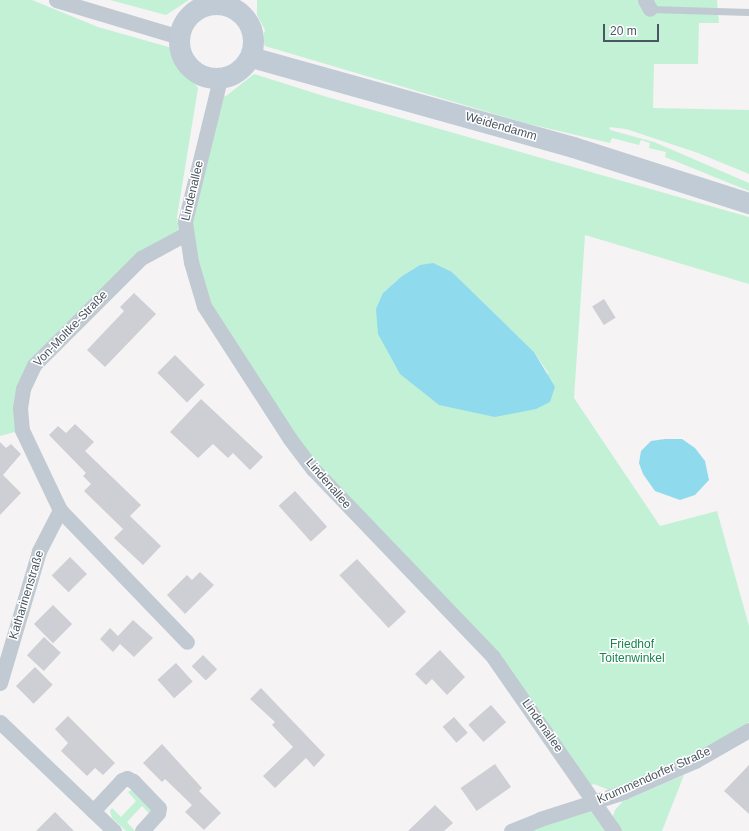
<!DOCTYPE html>
<meta charset="utf-8">
<style>
body{margin:0}
#map{position:relative;width:749px;height:831px;overflow:hidden;background:#f5f3f3;font-family:Helvetica,sans-serif}
div>[style]{position:absolute}
[style*='--x']{left:calc(var(--x)*1px);top:calc(var(--y)*1px);width:calc(var(--w)*1px);rotate:calc(var(--a)*1deg)}
.green>*{inset:0;background:#c3f1d5}
.water>*{inset:0;background:#90daee}
.building>*{inset:0;background:#cdcfd5;transform-origin:0 0}
.lane>*{height:7px;margin:-3.5px;padding:0 3.5px;transform-origin:3.5px;border-radius:3.5px;background:#c1cad2}
.street>*{height:15px;margin:-7.5px;padding:0 7.5px;transform-origin:7.5px;border-radius:7.5px;background:#c1cad2}
.secondary>*{height:21px;margin:-10.5px;padding:0 10.5px;transform-origin:10.5px;border-radius:10.5px;background:#c1cbd6}
.secondary>.ring{margin:-10.5px;padding:0;box-sizing:content-box;background:none;border:21px solid #c1cbd6;border-radius:50%}
span{translate:-50% -50%;white-space:nowrap;text-align:center;line-height:1.15;-webkit-text-stroke:3px #fff;paint-order:stroke}
.street-label{font-size:12px;color:#4a5661}
.park-label{font-size:12px;color:#17864f}
.scale{position:absolute;left:603px;top:24px;width:56px;height:18px;box-sizing:border-box;border:2px solid #4a5661;border-top:0;padding-left:5px;font-size:12px;line-height:14px;white-space:nowrap;color:#4a5661;-webkit-text-stroke:3px #fff;paint-order:stroke}
</style>
<div id="map">
<div class="green">
<div style="clip-path:polygon(0 0,32px 0,98px 27px,172px 48px,198px 88px,177px 217px,180px 237px,159px 246px,34px 365px,22px 430px,0 436px)"></div>
<div style="clip-path:polygon(110px 0,189px 0,166px 15px)"></div>
<div style="clip-path:polygon(257px 0,637px 0,649px 8px,645px 0,717px 0,719px 23px,699px 23px,698px 64px,654px 64px,653px 108px,749px 110px,749px 174px,698px 153px,626px 129px,609px 127px,610px 130px,654px 142px,749px 183px,749px 191px,665px 157px,666px 152px,649px 148px,650px 143px,641px 140px,639px 145px,612px 138px,610px 143px,525px 123px,265px 46px,262px 41px,265px 30px,257px 15px)"></div>
<div style="clip-path:polygon(evenodd,254px 74px,327px 97px,749px 217px,749px 284px,585px 235px,574px 398px,660px 526px,717px 511px,749px 626px,749px 722px,705px 750px,620px 787px,609px 790px,594px 784px,585px 787px,493px 657px,313px 469px,204px 306px,186px 239px,215px 94px,226px 96px,254px 74px,420px 265px,452px 272px,534px 352px,549px 374px,383px 293px,402px 276px,420px 265px)"></div>
<div style="clip-path:polygon(684px 775px,662px 831px,620px 831px,613px 816px,615px 810px,623px 801px)"></div>
<div style="clip-path:polygon(131px 790px,153px 807px,152px 816px,142px 806px,127px 822px,135px 831px,126px 831px,112px 818px,110px 811px,112px 808px,121px 817px,136px 801px,128px 792px)"></div>
<div style="clip-path:polygon(596px 802px,614px 831px,511px 831px)"></div>
</div>
<div class="water">
<div style="clip-path:polygon(433px 263px,452px 272px,534px 352px,555px 387px,550px 402px,536px 409px,495px 417px,439px 405px,400px 374px,378px 334px,376px 309px,383px 293px,402px 276px,420px 265px)"></div>
<div style="clip-path:polygon(665px 439px,682px 439px,695px 448px,705px 461px,709px 480px,695px 495px,680px 500px,655px 491px,643px 474px,639px 463px,641px 451px,651px 441px)"></div>
</div>
<div class="building">
<div style="clip-path:polygon(134px 293px,156px 314px,105px 367px,87px 350px,124px 311px,120px 307px)"></div>
<div style="left:604px;top:299px;width:22px;height:14px;rotate:58deg"></div>
<div style="left:175px;top:355px;width:42px;height:25px;rotate:45deg"></div>
<div style="clip-path:polygon(201px 399px,263px 457px,250px 470px,233px 453px,228px 458px,213px 444px,198px 458px,170px 432px)"></div>
<div style="clip-path:polygon(75px 424px,94px 442px,85px 451px,141px 505px,130px 516px,161px 546px,143px 565px,114px 538px,123px 529px,84px 491px,91px 484px,83px 476px,86px 473px,49px 435px,58px 426px,66px 433px)"></div>
<div style="clip-path:polygon(0 442px,6px 448px,11px 444px,21px 454px,3px 475px,21px 493px,0 515px)"></div>
<div style="left:295px;top:491px;width:48px;height:22px;rotate:48deg"></div>
<div style="left:70px;top:557px;width:24px;height:26px;rotate:45deg"></div>
<div style="left:357px;top:559px;width:72px;height:24px;rotate:47deg"></div>
<div style="clip-path:polygon(200px 572px,214px 585px,185px 614px,167px 595px,187px 575px,192px 580px)"></div>
<div style="left:53px;top:605px;width:27px;height:27px;rotate:45deg"></div>
<div style="clip-path:polygon(133px 620px,153px 638px,134px 657px,120px 644px,113px 652px,100px 639px,110px 628px,118px 636px)"></div>
<div style="left:44px;top:637px;width:23px;height:25px;rotate:43deg"></div>
<div style="clip-path:polygon(440px 650px,465px 677px,447px 695px,432px 679px,426px 685px,415px 674px)"></div>
<div style="left:203px;top:655px;width:20px;height:16px;rotate:45deg"></div>
<div style="left:176px;top:663px;width:25px;height:25px;rotate:48deg"></div>
<div style="left:35px;top:667px;width:25px;height:27px;rotate:45deg"></div>
<div style="clip-path:polygon(261px 688px,325px 755px,314px 767px,306px 758px,275px 788px,263px 776px,293px 747px,272px 725px,275px 722px,250px 699px)"></div>
<div style="left:491px;top:705px;width:23px;height:30px;rotate:49deg"></div>
<div style="clip-path:polygon(68px 716px,115px 763px,103px 775px,95px 768px,87px 776px,61px 751px,68px 743px,55px 729px)"></div>
<div style="left:454px;top:717px;width:21px;height:15px;rotate:49deg"></div>
<div style="clip-path:polygon(162px 744px,202px 788px,199px 791px,221px 813px,204px 830px,185px 812px,192px 805px,165px 779px,162px 782px,143px 763px)"></div>
<div style="left:495px;top:764px;width:28px;height:42px;rotate:55deg"></div>
<div style="clip-path:polygon(749px 765px,749px 814px,724px 791px)"></div>
<div style="clip-path:polygon(435px 805px,453px 823px,444px 831px,408px 831px)"></div>
<div style="clip-path:polygon(55px 812px,74px 831px,36px 831px)"></div>
</div>
<div class="lane">
<div style="--x:650;--y:9;--w:99;--a:1.7"></div>
</div>
<div class="street">
<div style="--x:56;--y:0;--w:128;--a:16.7"></div>
<div style="--x:645;--y:0;--w:10;--a:61"></div>
<div style="--x:220;--y:79;--w:147;--a:103.8"></div>
<div style="--x:185;--y:222;--w:40;--a:81.5"></div>
<div style="--x:191;--y:262;--w:46;--a:73.5"></div>
<div style="--x:204;--y:306;--w:158;--a:57.1"></div>
<div style="--x:290;--y:439;--w:38;--a:53"></div>
<div style="--x:313;--y:469;--w:260;--a:46.2"></div>
<div style="--x:493;--y:657;--w:212;--a:55.2"></div>
<div style="--x:186;--y:239;--w:6;--a:-162"></div>
<div style="--x:180;--y:237;--w:44;--a:151.7"></div>
<div style="--x:141;--y:258;--w:151;--a:135"></div>
<div style="--x:34;--y:365;--w:26;--a:115"></div>
<div style="--x:23;--y:389;--w:19;--a:99"></div>
<div style="--x:20;--y:408;--w:22;--a:85"></div>
<div style="--x:22;--y:430;--w:89;--a:64.6"></div>
<div style="--x:60;--y:510;--w:183;--a:46.1"></div>
<div style="--x:0;--y:683;--w:138;--a:-73.5"></div>
<div style="--x:39;--y:551;--w:46;--a:-62.9"></div>
<div style="--x:0;--y:722;--w:158;--a:43.7"></div>
<div style="--x:93;--y:811;--w:42;--a:-46.9"></div>
<div style="--x:122;--y:780;--w:5;--a:-22"></div>
<div style="--x:127;--y:778;--w:7;--a:27"></div>
<div style="--x:133;--y:781;--w:37;--a:46"></div>
<div style="--x:159;--y:808;--w:5;--a:101"></div>
<div style="--x:158;--y:813;--w:24;--a:132"></div>
<div style="--x:511;--y:831;--w:31;--a:-22"></div>
<div style="--x:540;--y:819;--w:88;--a:-17.8"></div>
<div style="--x:624;--y:792;--w:77;--a:-23.6"></div>
<div style="--x:695;--y:761;--w:62;--a:-29.9"></div>
</div>
<div class="secondary">
<div class="ring" style="left:179px;top:4px;width:53px;height:53px"></div>
<div style="--x:251;--y:57;--w:334;--a:15.6"></div>
<div style="--x:573;--y:147;--w:185;--a:17.7"></div>
</div>
<div class="street-label">
<span style="left:501px;top:127px;rotate:16deg">Weidendamm</span>
<span style="left:193px;top:191px;rotate:-77deg">Lindenallee</span>
<span style="left:71px;top:329px;rotate:-46deg">Von-Moltke-Straße</span>
<span style="left:328px;top:484px;rotate:49deg">Lindenallee</span>
<span style="left:27px;top:595px;rotate:-73deg">Katharinenstraße</span>
<span style="left:542px;top:726px;rotate:55deg">Lindenallee</span>
<span style="left:654px;top:776px;rotate:-24deg">Krummendorfer Straße</span>
</div>
<div class="park-label">
<span style="left:632px;top:652px">Friedhof<br>Toitenwinkel</span>
</div>
<div class="scale">20 m</div>
</div>
